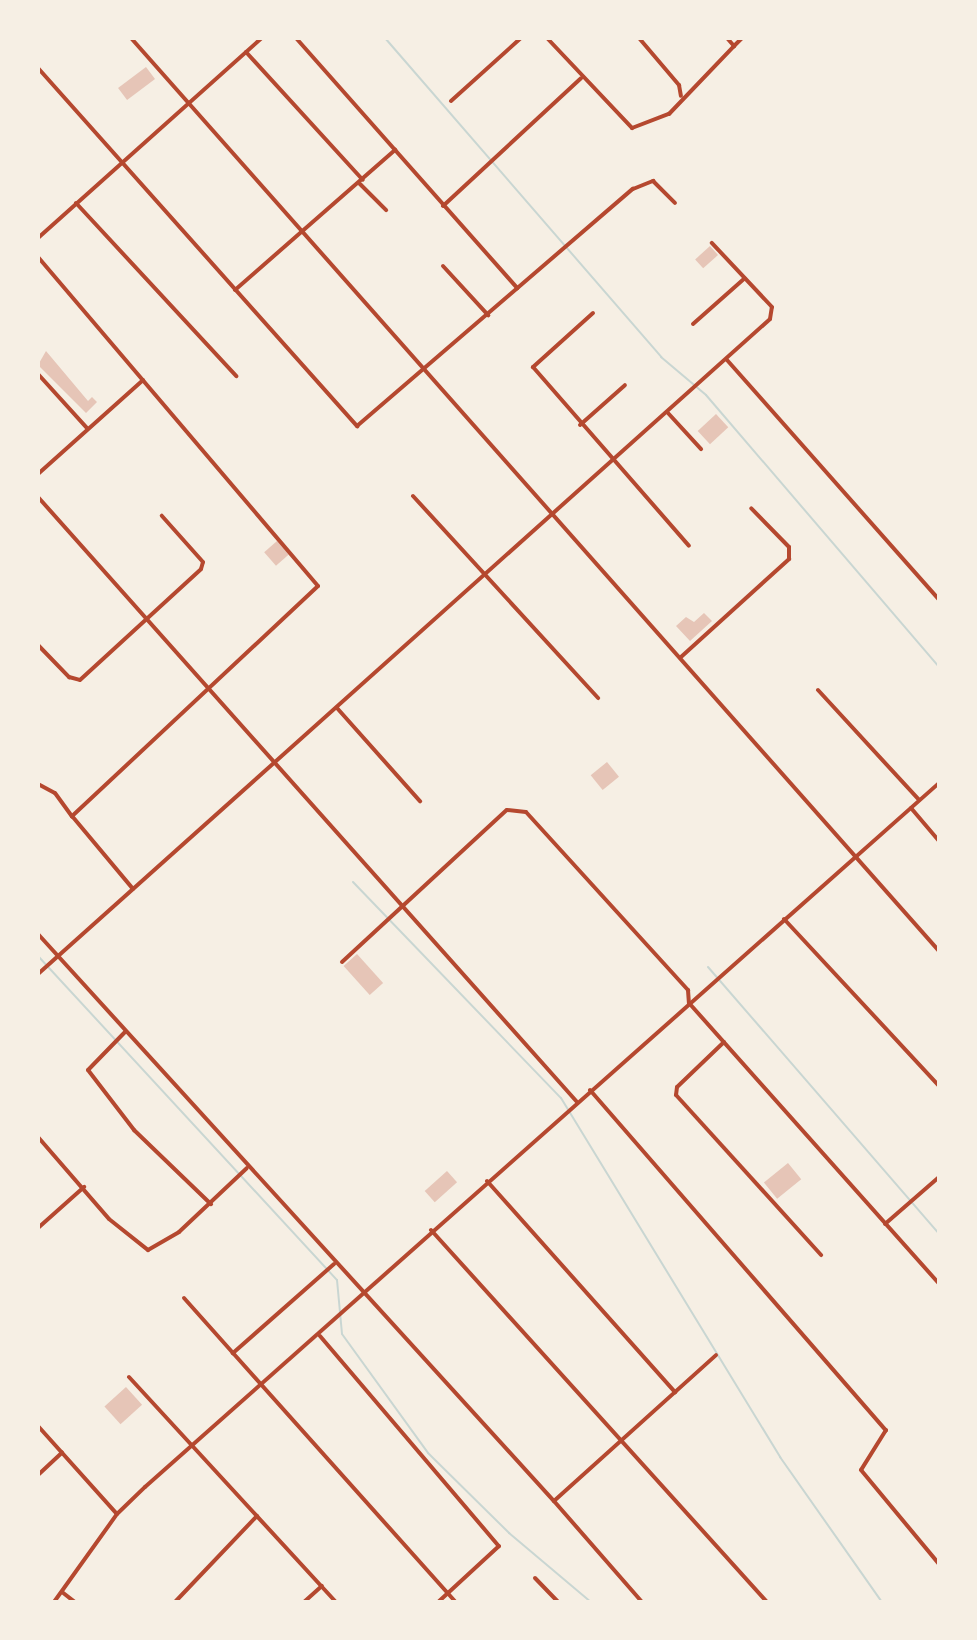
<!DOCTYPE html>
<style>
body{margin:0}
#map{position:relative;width:977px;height:1640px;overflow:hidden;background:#f6efe4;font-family:Commissioner,sans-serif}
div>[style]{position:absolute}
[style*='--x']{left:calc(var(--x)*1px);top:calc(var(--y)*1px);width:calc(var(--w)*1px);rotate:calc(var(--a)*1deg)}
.stream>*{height:2px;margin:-1px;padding:0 1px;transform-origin:1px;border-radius:1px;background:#c9d6d2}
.building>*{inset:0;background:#e6c5b7;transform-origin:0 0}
.minor>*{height:4px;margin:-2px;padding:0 2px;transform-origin:2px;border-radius:2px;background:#b5482f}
span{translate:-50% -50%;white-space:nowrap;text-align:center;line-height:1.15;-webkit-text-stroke:8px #f6efe4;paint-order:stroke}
.frame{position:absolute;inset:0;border:40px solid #f6efe4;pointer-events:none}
</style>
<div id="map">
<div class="stream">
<div style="--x:385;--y:38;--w:422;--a:49.1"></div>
<div style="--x:661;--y:357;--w:59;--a:40.2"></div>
<div style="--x:706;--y:395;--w:358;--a:49.4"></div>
<div style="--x:353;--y:882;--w:300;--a:46.1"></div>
<div style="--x:561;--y:1098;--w:421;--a:58.6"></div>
<div style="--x:780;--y:1457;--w:177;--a:54.9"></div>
<div style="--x:38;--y:956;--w:441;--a:47.3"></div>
<div style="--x:337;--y:1280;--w:54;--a:84.7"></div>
<div style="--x:342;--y:1334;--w:147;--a:54.1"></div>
<div style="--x:428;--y:1453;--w:114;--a:44.6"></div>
<div style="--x:509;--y:1533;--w:107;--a:40.1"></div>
<div style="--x:708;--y:967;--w:353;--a:49.1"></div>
</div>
<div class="building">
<div style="left:146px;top:67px;width:15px;height:35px;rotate:53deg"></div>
<div style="left:710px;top:246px;width:12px;height:20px;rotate:48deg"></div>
<div style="clip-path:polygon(46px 351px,88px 401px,92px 397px,97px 402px,86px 413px,38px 365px)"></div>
<div style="left:716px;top:414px;width:18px;height:25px;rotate:47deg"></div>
<div style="left:277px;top:541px;width:18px;height:17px;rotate:49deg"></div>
<div style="clip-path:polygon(704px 613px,712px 621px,690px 641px,676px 626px,686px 617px,694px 622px)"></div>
<div style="left:607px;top:762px;width:19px;height:21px;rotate:51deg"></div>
<div style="left:357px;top:954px;width:39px;height:18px;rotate:48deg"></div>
<div style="left:788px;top:1163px;width:21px;height:31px;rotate:51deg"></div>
<div style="left:447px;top:1171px;width:15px;height:30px;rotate:48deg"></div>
<div style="left:126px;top:1387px;width:24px;height:29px;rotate:48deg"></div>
</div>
<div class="minor">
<div style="--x:131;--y:38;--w:1219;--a:48.49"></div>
<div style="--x:296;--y:38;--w:334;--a:48.5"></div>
<div style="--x:547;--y:38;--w:124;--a:46.6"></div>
<div style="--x:632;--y:128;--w:40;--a:-21"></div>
<div style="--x:669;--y:114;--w:94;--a:-46.3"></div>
<div style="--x:639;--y:38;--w:62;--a:49.6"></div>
<div style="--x:679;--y:85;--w:11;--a:80"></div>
<div style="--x:727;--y:38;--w:11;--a:49"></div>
<div style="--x:734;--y:46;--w:11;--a:-45"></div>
<div style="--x:246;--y:52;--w:173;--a:47.6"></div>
<div style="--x:38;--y:68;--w:480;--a:48.3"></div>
<div style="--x:357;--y:426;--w:364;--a:-40.7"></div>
<div style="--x:633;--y:189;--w:22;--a:-22"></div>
<div style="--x:653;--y:181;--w:31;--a:45"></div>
<div style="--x:451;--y:101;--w:94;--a:-42"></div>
<div style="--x:360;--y:184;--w:37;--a:45"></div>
<div style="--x:76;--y:203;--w:236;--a:47.2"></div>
<div style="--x:443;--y:206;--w:188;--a:-42.8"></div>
<div style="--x:38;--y:238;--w:300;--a:-41.8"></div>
<div style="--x:38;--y:257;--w:432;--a:49.6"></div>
<div style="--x:318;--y:586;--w:337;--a:136.9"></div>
<div style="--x:72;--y:816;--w:95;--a:50.1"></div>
<div style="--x:443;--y:266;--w:67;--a:47.4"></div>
<div style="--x:235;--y:290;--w:213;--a:-41.2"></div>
<div style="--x:593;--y:313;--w:81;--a:138"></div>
<div style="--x:533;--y:367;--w:237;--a:48.9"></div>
<div style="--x:693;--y:324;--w:69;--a:-41.5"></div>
<div style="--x:727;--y:360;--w:320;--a:48.5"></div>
<div style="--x:38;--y:374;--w:73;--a:47.8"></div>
<div style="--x:668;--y:413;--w:49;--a:47.5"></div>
<div style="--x:580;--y:425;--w:60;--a:-41.6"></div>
<div style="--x:38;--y:474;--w:141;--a:-41.8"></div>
<div style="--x:413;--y:496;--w:274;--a:47.5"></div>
<div style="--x:38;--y:497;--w:810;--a:48.3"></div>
<div style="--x:38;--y:645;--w:45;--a:45.9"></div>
<div style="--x:69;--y:677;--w:11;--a:15"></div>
<div style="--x:80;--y:680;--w:164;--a:-42.5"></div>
<div style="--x:201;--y:569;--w:7;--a:-74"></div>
<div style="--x:203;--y:562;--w:62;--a:-131.7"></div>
<div style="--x:681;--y:657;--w:146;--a:-42.2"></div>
<div style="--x:789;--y:559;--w:12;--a:-90"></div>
<div style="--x:789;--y:547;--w:54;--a:-134.3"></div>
<div style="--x:818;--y:690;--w:149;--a:47.4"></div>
<div style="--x:337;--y:708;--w:125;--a:48.3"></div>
<div style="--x:38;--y:784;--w:19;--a:28"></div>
<div style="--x:55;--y:793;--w:29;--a:54"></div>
<div style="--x:911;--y:808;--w:43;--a:49.7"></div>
<div style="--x:784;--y:919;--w:228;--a:47.1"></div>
<div style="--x:38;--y:934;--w:767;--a:47.7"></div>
<div style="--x:342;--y:962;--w:224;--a:-42.7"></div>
<div style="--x:507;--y:810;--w:19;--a:6"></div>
<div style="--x:526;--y:812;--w:241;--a:47.7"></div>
<div style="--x:688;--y:990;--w:13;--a:86"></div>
<div style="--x:689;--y:1003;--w:376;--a:48.3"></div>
<div style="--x:38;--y:974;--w:982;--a:-41.82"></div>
<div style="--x:770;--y:319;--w:12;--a:-81"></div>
<div style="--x:772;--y:307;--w:88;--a:-133.2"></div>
<div style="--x:125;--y:1032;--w:53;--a:134.2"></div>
<div style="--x:88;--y:1070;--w:76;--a:52.5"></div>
<div style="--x:134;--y:1130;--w:107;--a:43.9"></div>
<div style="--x:724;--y:1042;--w:65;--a:136.2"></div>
<div style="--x:677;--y:1087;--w:8;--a:97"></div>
<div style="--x:676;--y:1095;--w:216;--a:47.8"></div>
<div style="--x:590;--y:1090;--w:451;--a:49"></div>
<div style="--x:886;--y:1430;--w:47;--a:122"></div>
<div style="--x:861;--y:1470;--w:122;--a:50.3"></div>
<div style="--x:38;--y:1137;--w:108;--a:49.1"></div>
<div style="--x:109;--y:1219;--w:50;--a:38.5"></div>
<div style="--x:148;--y:1250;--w:36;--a:-30"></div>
<div style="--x:179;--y:1232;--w:93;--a:-43.3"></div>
<div style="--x:487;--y:1181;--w:283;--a:48.3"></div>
<div style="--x:885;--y:1224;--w:72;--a:-41"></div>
<div style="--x:38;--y:1228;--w:62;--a:-41.7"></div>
<div style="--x:431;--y:1230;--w:501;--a:47.91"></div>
<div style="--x:334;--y:1264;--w:135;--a:138.6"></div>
<div style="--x:233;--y:1353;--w:334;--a:48.2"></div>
<div style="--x:184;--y:1298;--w:74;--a:48.3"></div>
<div style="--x:320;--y:1336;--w:276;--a:49.6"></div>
<div style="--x:499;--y:1546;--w:83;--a:137.4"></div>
<div style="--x:129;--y:1377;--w:306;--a:47.4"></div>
<div style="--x:38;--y:1426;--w:118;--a:48.1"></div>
<div style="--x:38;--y:1475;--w:33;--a:-43"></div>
<div style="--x:535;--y:1578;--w:33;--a:46"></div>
<div style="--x:62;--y:1592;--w:16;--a:38"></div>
<div style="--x:54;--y:1602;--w:108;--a:-54.4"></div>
<div style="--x:117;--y:1514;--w:39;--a:-44"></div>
<div style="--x:145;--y:1487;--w:1061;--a:-41.56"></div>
<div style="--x:175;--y:1602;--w:119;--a:-46.4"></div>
<div style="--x:304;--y:1602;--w:24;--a:-42"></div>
<div style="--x:642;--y:1602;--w:134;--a:-131.1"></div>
<div style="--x:554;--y:1501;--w:218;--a:-42"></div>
</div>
<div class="frame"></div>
</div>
